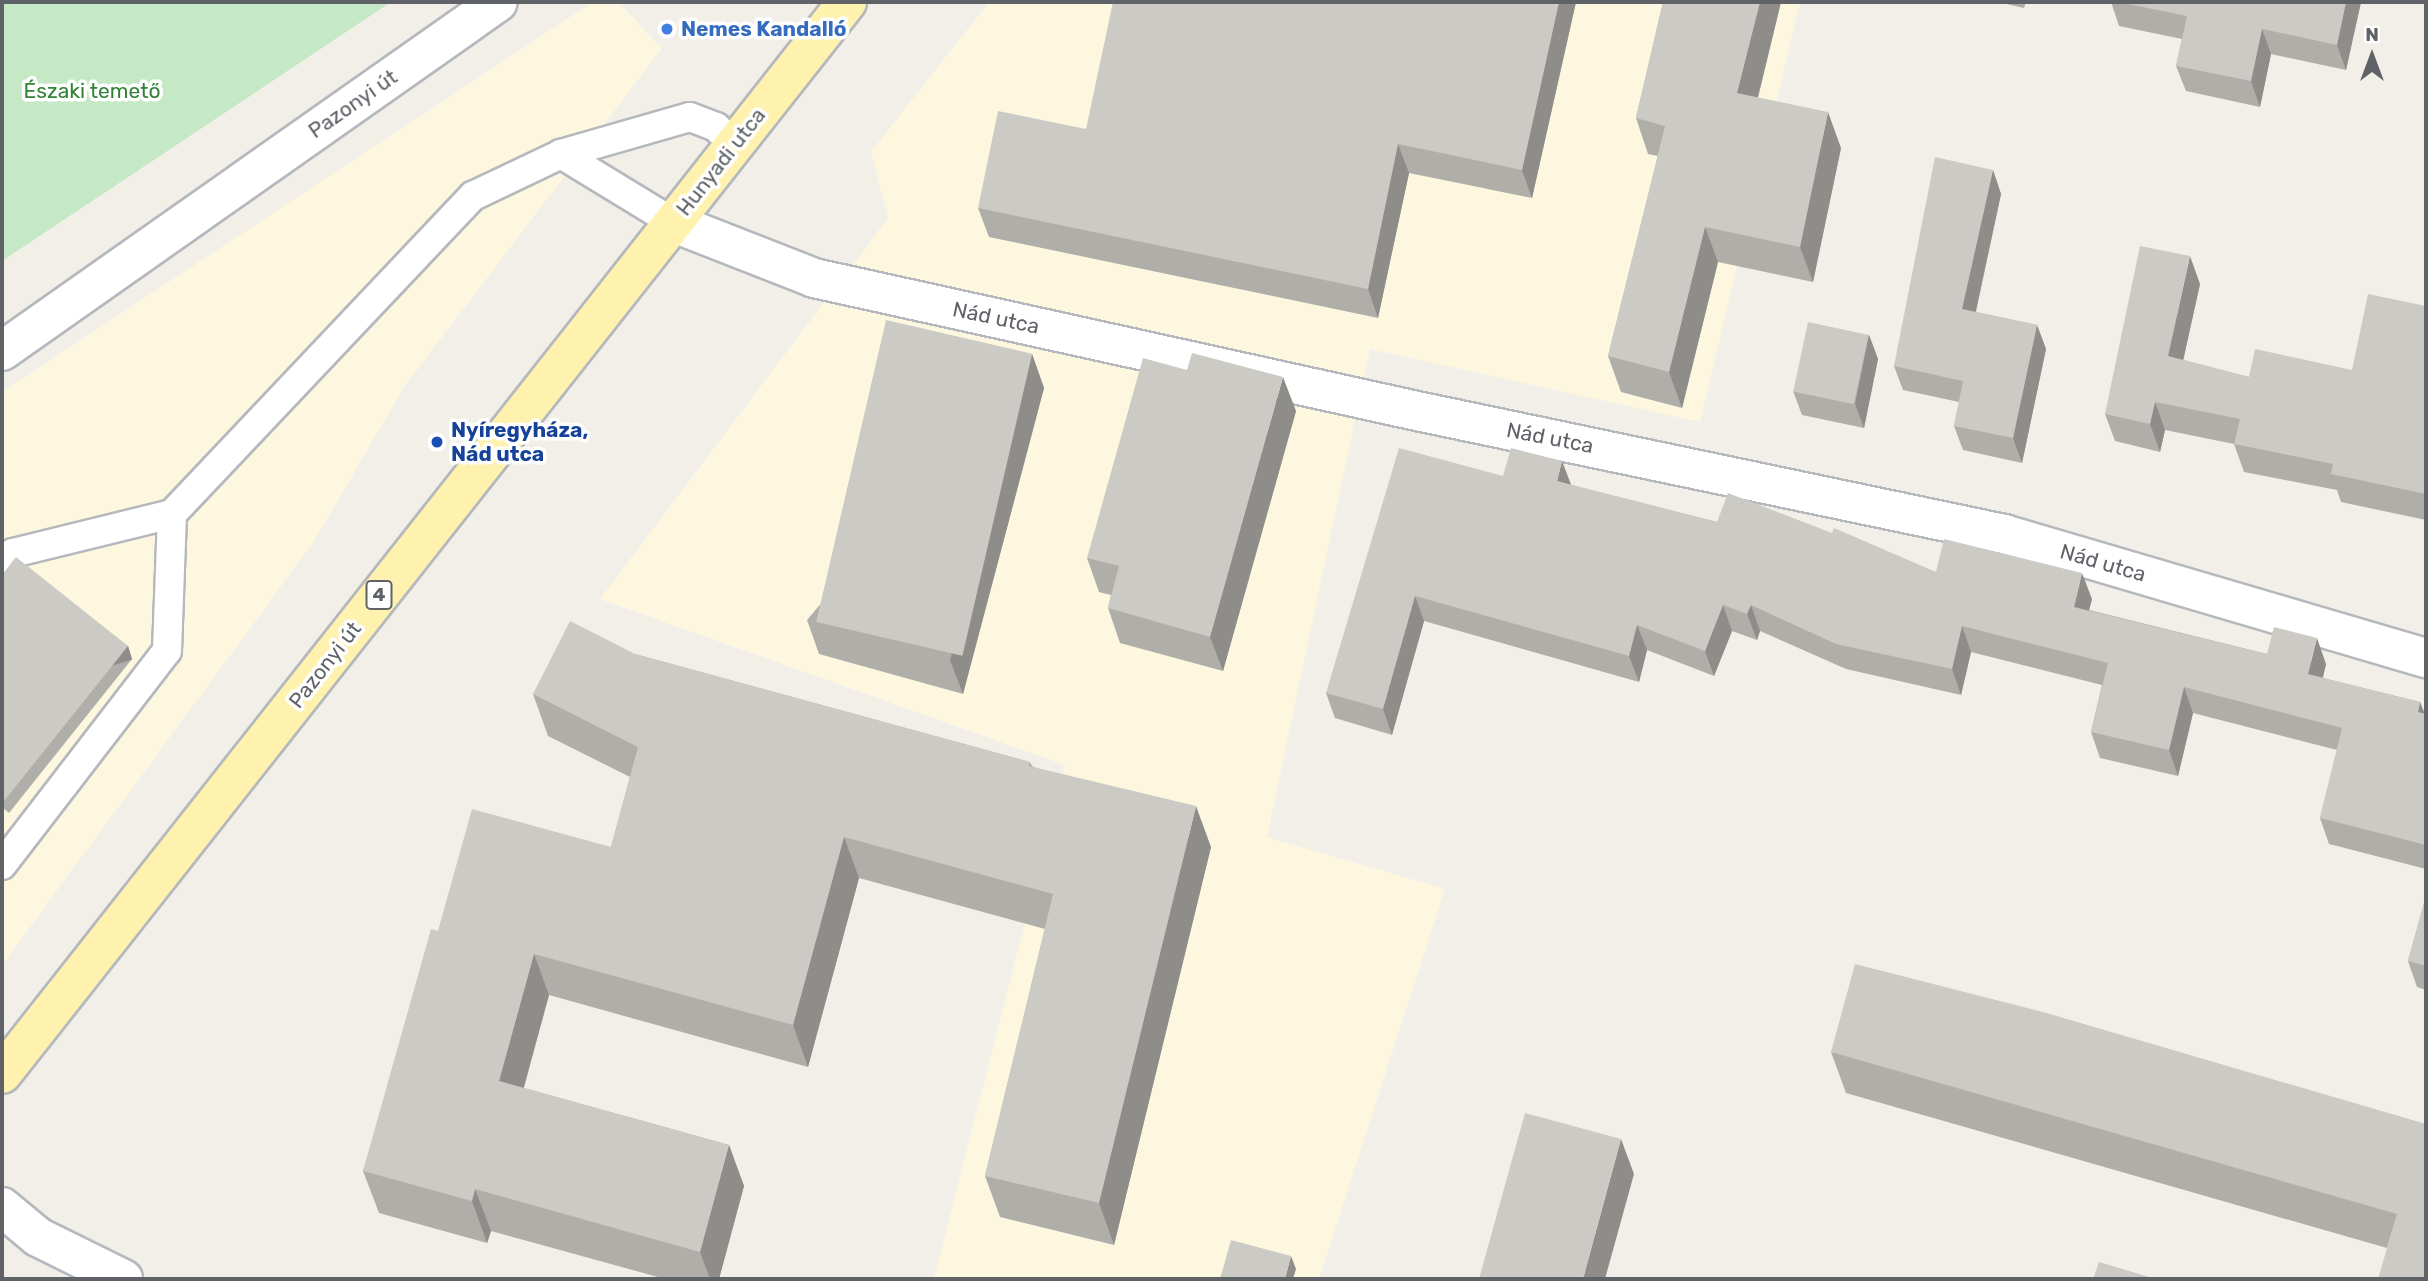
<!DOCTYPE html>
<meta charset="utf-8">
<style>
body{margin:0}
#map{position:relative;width:2428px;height:1281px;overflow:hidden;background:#f1efe8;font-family:Rubik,sans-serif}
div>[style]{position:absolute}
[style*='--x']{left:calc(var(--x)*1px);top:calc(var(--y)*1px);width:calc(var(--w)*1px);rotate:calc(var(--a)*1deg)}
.commercial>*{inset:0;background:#fef7e0}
.green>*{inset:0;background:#c5e8c5}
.roads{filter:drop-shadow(2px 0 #b5b8bc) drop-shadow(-2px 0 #b5b8bc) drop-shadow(0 2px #b5b8bc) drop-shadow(0 -2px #b5b8bc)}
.service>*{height:28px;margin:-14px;padding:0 14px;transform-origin:14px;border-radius:14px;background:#fff}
.minor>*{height:38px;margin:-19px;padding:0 19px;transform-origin:19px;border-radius:19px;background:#fff}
.primary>*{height:38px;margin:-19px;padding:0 19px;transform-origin:19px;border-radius:19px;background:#fff2af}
.wall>*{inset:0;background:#afaea9}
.shaded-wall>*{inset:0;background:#8f8d8a;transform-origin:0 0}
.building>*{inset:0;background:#cccac5;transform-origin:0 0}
.dots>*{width:19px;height:19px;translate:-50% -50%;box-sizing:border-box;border:4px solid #fff;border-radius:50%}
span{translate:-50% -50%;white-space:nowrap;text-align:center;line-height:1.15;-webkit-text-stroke:7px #fff;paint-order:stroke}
.shield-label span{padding:2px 5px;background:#fff;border:2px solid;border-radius:5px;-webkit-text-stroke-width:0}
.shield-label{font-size:19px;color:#5f6368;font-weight:700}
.shop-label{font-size:21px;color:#366cbe;font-weight:700}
.left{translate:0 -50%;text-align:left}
.park-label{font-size:21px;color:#348238}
.street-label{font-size:21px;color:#5f6368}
.transit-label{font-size:21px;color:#164399;font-weight:700}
.frame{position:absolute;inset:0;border:4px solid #5f6368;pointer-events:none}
.north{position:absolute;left:2337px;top:21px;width:70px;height:70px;-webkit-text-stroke:5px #fff;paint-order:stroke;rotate:0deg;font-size:19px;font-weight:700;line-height:28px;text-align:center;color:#5f6368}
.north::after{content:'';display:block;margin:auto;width:24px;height:32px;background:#5f6368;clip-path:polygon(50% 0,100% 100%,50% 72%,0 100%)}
</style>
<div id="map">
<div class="commercial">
<div style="clip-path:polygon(593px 2px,618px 2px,662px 48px,404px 387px,313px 543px,2px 965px,2px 392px)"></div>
<div style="clip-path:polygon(989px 2px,1800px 2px,1700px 422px,1370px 349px,1267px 837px,1445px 889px,1319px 1279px,934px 1279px,1065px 765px,600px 599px,888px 218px,871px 152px)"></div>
</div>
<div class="green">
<div style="clip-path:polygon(2px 2px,391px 2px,2px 261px)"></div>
</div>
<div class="roads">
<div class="service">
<div style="--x:561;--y:154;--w:132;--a:31.4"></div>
<div style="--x:2;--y:567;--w:18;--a:-52"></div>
<div style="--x:13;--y:553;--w:164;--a:-13.8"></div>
<div style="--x:2;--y:865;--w:270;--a:-52.4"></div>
<div style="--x:167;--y:651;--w:137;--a:-87.9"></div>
<div style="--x:172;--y:514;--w:438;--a:-46.6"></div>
<div style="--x:473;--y:196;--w:98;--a:-25.5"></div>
<div style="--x:561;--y:154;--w:134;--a:-16"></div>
<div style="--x:690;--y:117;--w:28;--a:21"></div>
<div style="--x:716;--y:127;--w:27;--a:45"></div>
</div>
<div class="minor">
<div style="--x:674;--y:223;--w:150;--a:21.4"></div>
<div style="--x:814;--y:278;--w:617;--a:12.44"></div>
<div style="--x:1417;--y:411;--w:600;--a:11.83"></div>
<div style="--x:2004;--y:534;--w:440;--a:16.4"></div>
<div style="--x:2;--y:351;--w:606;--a:-35.13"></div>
<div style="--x:2;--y:1207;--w:47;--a:39.8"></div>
<div style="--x:38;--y:1237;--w:95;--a:26.3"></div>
</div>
<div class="primary">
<div style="--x:2;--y:1074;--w:1365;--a:-51.75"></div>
</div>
</div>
<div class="wall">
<div style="clip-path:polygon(1576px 2px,1532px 198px,1409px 173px,1378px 318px,989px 237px,978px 208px,1086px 129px)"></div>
<div style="clip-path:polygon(1663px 2px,1781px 2px,1758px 98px,1841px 148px,1813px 282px,1718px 262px,1682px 408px,1621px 392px,1608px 356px,1658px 156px,1648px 154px,1636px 118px)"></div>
<div style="clip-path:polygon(1998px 2px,2026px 2px,2024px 8px)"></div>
<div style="clip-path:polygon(2111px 2px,2361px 2px,2346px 70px,2271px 54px,2260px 107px,2186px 91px,2176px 66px,2182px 39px,2119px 26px)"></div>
<div style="clip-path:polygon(1993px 170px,2001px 194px,1976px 312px,2037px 325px,2046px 349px,2022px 463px,1963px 450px,1954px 426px,1959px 402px,1903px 390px,1894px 366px)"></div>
<div style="clip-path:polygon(2200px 284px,2183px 360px,2249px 377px,2352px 370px,2426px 306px,2426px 520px,2341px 502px,2337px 490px,2244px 472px,2234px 444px,2165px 430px,2160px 452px,2115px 441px,2105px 414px)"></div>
<div style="clip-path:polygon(1869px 335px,1878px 359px,1864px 428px,1802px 415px,1793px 391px)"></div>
<div style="clip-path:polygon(1032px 354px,1044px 388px,963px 694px,819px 654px,807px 620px)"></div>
<div style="clip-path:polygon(1296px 411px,1223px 671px,1120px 643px,1108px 608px,1111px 595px,1099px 592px,1087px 558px)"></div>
<div style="clip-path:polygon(1503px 476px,1571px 485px,1717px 522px,1936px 572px,2092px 599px,2089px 610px,2267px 654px,2326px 664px,2323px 678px,2420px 702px,2425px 714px,2426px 714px,2426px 869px,2329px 844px,2320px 818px,2337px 750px,2193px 713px,2178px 776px,2100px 758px,2091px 732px,2102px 685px,1971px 652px,1961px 695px,1846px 669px,1760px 631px,1757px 640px,1732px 631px,1714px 676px,1647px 650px,1639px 682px,1424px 621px,1392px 735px,1335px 718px,1326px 693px)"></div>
<div style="clip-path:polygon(2px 575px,128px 646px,132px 659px,9px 813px,2px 807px)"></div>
<div style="clip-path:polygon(635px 654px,1030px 762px,1032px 766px,1211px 847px,1114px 1245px,1000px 1217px,985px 1176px,1045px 929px,859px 878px,808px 1067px,549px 995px,524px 1088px,729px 1145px,744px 1186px,719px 1279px,665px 1279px,491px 1231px,487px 1243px,379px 1213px,363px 1171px,438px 931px,611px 847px,630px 777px,548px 736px,533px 694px)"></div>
<div style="clip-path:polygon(2426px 896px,2426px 990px,2417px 987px,2408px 961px)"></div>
<div style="clip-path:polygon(1831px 1052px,2426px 1124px,2387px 1248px,1846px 1093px)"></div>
</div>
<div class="shaded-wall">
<div style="clip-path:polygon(1559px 2px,1576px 2px,1532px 198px,1522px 170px)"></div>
<div style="clip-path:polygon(1760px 2px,1781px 2px,1750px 129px,1737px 93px)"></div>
<div style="clip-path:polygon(2346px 2px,2361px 2px,2346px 70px,2337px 45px)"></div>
<div style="clip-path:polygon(2262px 29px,2271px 54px,2260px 107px,2251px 81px)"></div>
<div style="clip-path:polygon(1828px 112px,1841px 148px,1813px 282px,1800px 247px)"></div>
<div style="clip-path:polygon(1398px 144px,1409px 173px,1378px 318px,1368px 289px)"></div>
<div style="clip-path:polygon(1993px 170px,2001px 194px,1971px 333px,1962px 309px)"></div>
<div style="clip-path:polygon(1705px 227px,1718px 262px,1682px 408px,1669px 372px)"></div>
<div style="clip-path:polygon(2190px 256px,2200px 284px,2178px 384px,2168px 356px)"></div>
<div style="clip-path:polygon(2037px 325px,2046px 349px,2022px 463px,2013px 438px)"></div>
<div style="clip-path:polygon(1869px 335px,1878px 359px,1864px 428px,1855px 404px)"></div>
<div style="clip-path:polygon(1032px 354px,1044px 388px,963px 694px,950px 660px)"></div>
<div style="clip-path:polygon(1283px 377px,1296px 411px,1223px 671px,1210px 637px)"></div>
<div style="clip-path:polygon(2155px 402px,2165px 430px,2160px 452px,2150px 424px)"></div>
<div style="clip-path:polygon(1562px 461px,1572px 487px,1557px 481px)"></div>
<div style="clip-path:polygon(2082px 573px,2092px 599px,2083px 633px,2074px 607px)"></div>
<div style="clip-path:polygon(1415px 596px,1424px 621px,1392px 735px,1383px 709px)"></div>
<div style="clip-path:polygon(1723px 605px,1732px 631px,1714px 676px,1705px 651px)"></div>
<div style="clip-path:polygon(1751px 605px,1760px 631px,1757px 640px,1747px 614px)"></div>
<div style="clip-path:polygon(1637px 625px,1647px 650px,1639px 682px,1629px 656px)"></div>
<div style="clip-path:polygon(1962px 626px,1971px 652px,1961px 695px,1952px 669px)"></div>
<div style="clip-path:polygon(2317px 638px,2326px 664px,2317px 700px,2308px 674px)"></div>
<div style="left:128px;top:646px;width:14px;height:198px;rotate:73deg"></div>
<div style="clip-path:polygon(2184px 687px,2193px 713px,2178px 776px,2169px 750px)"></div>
<div style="clip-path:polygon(2420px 702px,2426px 718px,2418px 712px)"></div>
<div style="clip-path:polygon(1196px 806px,1211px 847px,1114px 1245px,1099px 1203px)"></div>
<div style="clip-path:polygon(844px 837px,859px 878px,808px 1067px,793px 1025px)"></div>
<div style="clip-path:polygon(534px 954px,549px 995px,514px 1122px,499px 1081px)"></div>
<div style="clip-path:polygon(1621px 1139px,1634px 1174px,1605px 1279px,1583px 1279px)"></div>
<div style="clip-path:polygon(729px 1145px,744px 1186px,719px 1279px,710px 1279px,700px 1252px)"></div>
<div style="clip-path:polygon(475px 1189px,491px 1231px,487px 1243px,472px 1201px)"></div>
<div style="clip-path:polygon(1291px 1256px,1296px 1269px,1293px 1279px,1285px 1279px)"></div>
</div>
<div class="building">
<div style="clip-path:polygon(1113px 2px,1559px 2px,1522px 170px,1398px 144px,1368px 289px,978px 208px,998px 111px,1086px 129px)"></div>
<div style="clip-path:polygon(1663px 2px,1760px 2px,1737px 93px,1828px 112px,1800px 247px,1705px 227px,1669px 372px,1608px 356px,1665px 126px,1636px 118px)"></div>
<div style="clip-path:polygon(2118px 2px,2346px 2px,2337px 45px,2262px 29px,2251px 81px,2176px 66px,2187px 16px)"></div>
<div style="clip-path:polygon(1935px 157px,1993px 170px,1962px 309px,2037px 325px,2013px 438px,1954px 426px,1963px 381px,1894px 366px)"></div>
<div style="clip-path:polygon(2140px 246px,2190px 256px,2168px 356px,2249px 377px,2255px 349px,2352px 370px,2368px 294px,2426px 306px,2426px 494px,2331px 474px,2333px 464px,2234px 444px,2240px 419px,2155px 402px,2150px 424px,2105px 414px)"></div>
<div style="left:886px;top:320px;width:150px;height:310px;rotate:13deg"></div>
<div style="left:1808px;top:322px;width:62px;height:71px;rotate:12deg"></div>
<div style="clip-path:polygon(1192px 353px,1283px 377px,1210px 637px,1108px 608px,1119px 566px,1087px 558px,1143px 358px,1187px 370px)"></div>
<div style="clip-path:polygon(1399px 448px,1503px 476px,1511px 448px,1562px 461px,1557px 481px,1717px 522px,1728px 493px,1832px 533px,1834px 528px,1936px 572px,1944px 539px,2082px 573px,2074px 607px,2267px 654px,2274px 627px,2317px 638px,2308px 674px,2420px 702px,2418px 712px,2426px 714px,2426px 845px,2320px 818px,2342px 728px,2184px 687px,2169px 750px,2091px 732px,2108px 663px,1962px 626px,1952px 669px,1836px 644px,1751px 605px,1747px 614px,1723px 605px,1705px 651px,1637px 625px,1629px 656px,1415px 596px,1383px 709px,1326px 693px)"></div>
<div style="clip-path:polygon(16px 557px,128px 646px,4px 801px,2px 799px,2px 575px)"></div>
<div style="clip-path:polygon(570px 621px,635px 654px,1030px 762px,1029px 766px,1196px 806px,1099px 1203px,985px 1176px,1053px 894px,844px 837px,793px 1025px,534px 954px,499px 1081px,729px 1145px,700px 1252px,475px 1189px,472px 1201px,363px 1171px,431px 929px,438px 931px,472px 809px,611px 847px,638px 747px,533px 694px)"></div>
<div style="clip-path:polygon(2426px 896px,2426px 966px,2408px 961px)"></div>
<div style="clip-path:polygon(1855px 964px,2043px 1012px,2426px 1124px,2426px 1279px,2378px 1279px,2397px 1214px,1831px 1052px)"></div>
<div style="clip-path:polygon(1525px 1113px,1621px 1139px,1583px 1279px,1479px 1279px)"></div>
<div style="clip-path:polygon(1231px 1240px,1291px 1256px,1285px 1279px,1220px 1279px)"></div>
<div style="clip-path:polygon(2099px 1262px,2156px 1279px,2093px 1279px)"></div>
</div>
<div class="dots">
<div style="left:667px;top:29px;background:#3f7fe0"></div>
<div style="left:437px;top:442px;background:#1a4fb4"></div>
</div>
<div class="shield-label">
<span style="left:379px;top:595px">4</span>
</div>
<div class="shop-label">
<span class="left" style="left:681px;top:29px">Nemes Kandalló</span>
</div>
<div class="park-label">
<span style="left:92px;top:91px">Északi temető</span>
</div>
<div class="street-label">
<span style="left:353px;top:104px;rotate:-35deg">Pazonyi út</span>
<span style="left:721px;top:162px;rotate:-52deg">Hunyadi utca</span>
<span style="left:996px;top:318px;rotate:12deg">Nád utca</span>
<span style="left:1550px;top:438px;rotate:11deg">Nád utca</span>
<span style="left:2103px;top:563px;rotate:16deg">Nád utca</span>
<span style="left:325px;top:665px;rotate:-52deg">Pazonyi út</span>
</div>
<div class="transit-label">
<span class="left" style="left:451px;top:442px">Nyíregyháza,<br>Nád utca</span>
</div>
<div class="frame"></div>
<div class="north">N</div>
</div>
